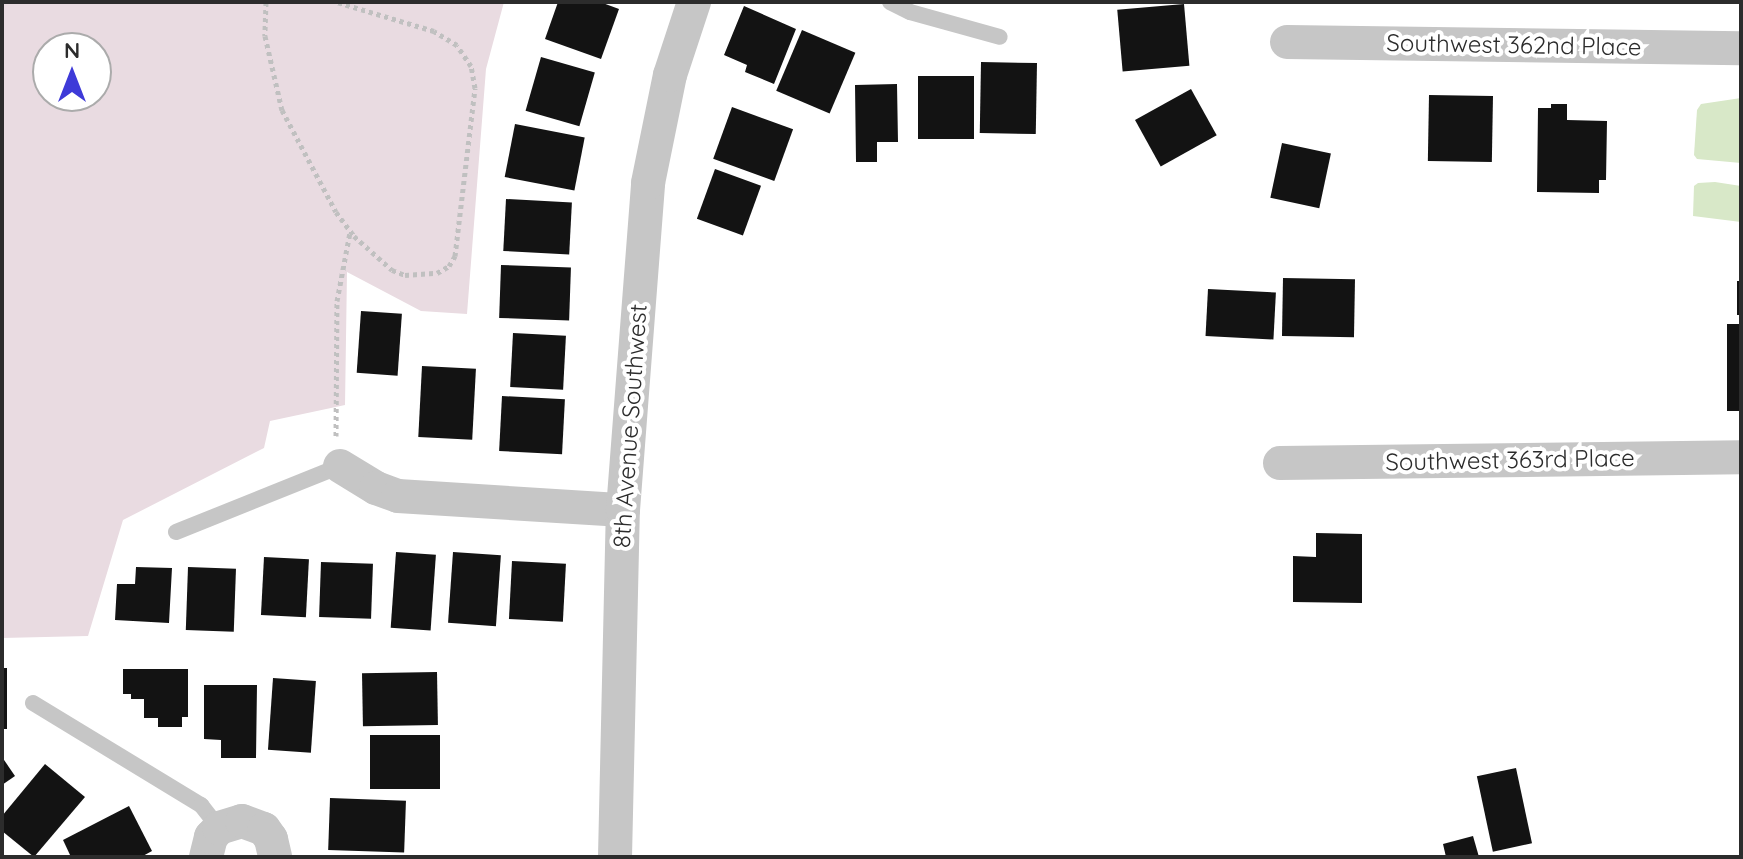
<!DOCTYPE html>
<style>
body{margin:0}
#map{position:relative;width:1743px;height:859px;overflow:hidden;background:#fff;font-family:Quicksand,sans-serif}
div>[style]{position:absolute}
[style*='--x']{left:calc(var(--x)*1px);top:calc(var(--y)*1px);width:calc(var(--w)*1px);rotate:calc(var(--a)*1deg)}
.green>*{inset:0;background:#e9dbe1}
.water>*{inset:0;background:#d8e8c8}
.building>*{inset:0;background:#131313;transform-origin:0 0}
.path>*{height:5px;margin-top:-2.5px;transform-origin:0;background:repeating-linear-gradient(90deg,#c0c0c0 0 4px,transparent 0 8px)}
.service>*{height:16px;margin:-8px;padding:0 8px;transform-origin:8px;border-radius:8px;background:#c6c6c6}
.minor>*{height:34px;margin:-17px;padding:0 17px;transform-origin:17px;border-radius:17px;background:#c6c6c6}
span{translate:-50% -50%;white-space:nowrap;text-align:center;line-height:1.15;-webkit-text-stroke:8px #fff;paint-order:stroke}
.street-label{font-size:24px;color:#2c2c2c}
.frame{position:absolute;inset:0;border:4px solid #2c2c2c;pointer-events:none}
.north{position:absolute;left:32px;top:32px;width:80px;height:80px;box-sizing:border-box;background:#fff;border:2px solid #ababab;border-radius:50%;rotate:0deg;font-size:22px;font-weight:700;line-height:32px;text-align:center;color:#2c2c2c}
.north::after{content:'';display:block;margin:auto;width:28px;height:36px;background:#3e3ad8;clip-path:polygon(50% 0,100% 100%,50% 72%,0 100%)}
</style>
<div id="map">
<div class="green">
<div style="clip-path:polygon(evenodd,2px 2px,504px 2px,486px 69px,467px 314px,421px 311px,347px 272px,345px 405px,270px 421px,264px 448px,123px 520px,88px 636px,2px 638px,2px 2px,48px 48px,96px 48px,96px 96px,48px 96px,48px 48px)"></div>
</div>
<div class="water">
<div style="clip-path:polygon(1741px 98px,1741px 163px,1697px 159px,1694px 155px,1697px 110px,1701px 104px)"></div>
<div style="clip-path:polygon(1715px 182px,1741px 186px,1741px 222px,1693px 216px,1694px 186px,1698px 183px)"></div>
</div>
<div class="building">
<div style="clip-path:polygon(558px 2px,600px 2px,619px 9px,601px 59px,545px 39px)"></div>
<div style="left:1184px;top:4px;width:62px;height:67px;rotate:85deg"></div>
<div style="clip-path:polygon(744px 6px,796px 29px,774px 84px,745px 72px,747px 65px,724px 55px)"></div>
<div style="left:802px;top:30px;width:58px;height:66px;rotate:23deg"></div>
<div style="left:541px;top:57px;width:56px;height:56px;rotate:16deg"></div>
<div style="left:1037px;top:63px;width:71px;height:56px;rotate:91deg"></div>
<div style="left:974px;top:76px;width:63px;height:56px;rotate:90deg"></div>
<div style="clip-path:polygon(897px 84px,898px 142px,877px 142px,877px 162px,856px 162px,855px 85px)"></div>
<div style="left:1191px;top:89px;width:53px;height:64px;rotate:61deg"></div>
<div style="left:1429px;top:95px;width:64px;height:66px;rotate:1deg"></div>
<div style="clip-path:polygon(1551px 104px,1567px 104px,1567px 120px,1607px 121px,1606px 180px,1599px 180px,1599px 193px,1537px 192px,1538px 108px,1551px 108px)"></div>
<div style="left:732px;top:107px;width:65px;height:55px;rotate:20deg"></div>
<div style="left:515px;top:124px;width:71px;height:54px;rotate:11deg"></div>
<div style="left:1282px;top:143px;width:50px;height:56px;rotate:12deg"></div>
<div style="left:715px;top:169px;width:49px;height:53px;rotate:20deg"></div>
<div style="left:506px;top:199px;width:66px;height:52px;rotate:3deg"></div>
<div style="left:501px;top:265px;width:70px;height:53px;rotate:2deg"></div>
<div style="left:1283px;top:278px;width:72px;height:58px;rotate:1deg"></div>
<div style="left:1737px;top:281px;width:4px;height:34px"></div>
<div style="left:1208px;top:289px;width:68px;height:47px;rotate:3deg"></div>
<div style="left:361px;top:311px;width:41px;height:62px;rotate:4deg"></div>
<div style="left:1727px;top:324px;width:14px;height:87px"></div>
<div style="left:513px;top:333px;width:53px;height:54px;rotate:3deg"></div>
<div style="left:422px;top:366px;width:54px;height:71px;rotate:3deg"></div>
<div style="left:502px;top:396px;width:63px;height:55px;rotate:3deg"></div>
<div style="clip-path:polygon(1316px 533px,1362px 534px,1362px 603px,1293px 602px,1293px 556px,1316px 557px)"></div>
<div style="left:396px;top:552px;width:40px;height:76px;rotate:4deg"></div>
<div style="left:453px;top:552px;width:48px;height:71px;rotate:4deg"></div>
<div style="left:264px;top:557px;width:45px;height:58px;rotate:3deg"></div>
<div style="left:512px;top:561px;width:54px;height:58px;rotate:3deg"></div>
<div style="left:321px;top:562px;width:52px;height:55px;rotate:2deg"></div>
<div style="clip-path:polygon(136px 567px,172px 568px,169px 623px,115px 620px,117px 584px,135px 584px)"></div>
<div style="left:188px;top:567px;width:48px;height:63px;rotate:2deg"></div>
<div style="left:2px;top:668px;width:5px;height:61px"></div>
<div style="clip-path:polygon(123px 669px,188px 669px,188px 717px,182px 717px,182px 727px,158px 727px,158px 718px,144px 718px,144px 699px,131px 699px,131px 694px,123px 694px)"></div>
<div style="left:437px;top:672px;width:53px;height:75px;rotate:89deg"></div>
<div style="left:273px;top:678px;width:43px;height:72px;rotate:4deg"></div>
<div style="clip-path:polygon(204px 685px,257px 685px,256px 758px,221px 758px,221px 740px,204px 739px)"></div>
<div style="left:370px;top:735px;width:70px;height:54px"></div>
<div style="clip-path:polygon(2px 757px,15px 776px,2px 785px)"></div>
<div style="clip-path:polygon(45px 764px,85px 797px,34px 857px,2px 831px,2px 816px)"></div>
<div style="left:1516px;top:768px;width:77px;height:40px;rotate:78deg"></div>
<div style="left:330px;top:798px;width:76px;height:52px;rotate:2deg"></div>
<div style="clip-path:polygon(129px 806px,152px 851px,141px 857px,71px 857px,63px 840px)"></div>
<div style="clip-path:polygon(1473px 836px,1479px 857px,1446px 857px,1443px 844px)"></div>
</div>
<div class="path">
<div style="--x:266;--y:2;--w:34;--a:92"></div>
<div style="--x:265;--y:36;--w:76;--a:77.1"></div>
<div style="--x:282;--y:110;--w:115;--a:62.1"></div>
<div style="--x:336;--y:212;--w:30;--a:53"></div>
<div style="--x:354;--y:236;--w:51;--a:41.8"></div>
<div style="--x:392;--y:270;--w:14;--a:21"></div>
<div style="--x:405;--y:275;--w:32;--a:-4"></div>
<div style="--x:437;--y:273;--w:14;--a:-30"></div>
<div style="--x:449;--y:266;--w:12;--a:-59"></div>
<div style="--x:455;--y:256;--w:169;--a:-83.2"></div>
<div style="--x:475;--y:88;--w:22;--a:-100"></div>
<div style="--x:471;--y:66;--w:25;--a:-124"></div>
<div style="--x:457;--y:45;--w:27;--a:-149"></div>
<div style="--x:434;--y:31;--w:101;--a:-163.4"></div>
<div style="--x:336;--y:436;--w:135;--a:-89.6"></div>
<div style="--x:337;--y:301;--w:70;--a:-79.3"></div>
</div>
<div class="service">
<div style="--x:890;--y:2;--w:22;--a:27"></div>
<div style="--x:910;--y:12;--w:93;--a:15.5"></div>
<div style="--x:176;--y:532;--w:177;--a:-21.9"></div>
<div style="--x:33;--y:703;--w:197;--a:31.3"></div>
<div style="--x:201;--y:805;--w:29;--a:52"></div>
</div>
<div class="minor">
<div style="--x:1287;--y:42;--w:454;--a:0.8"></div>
<div style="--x:1280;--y:463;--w:461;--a:-0.7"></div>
<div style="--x:340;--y:466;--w:42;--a:31.4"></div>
<div style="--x:376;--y:488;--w:23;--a:20"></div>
<div style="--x:398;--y:496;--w:225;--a:3.6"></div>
<div style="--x:206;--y:857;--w:21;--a:-76"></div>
<div style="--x:211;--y:837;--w:12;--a:-48"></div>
<div style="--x:219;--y:828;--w:24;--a:-17"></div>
<div style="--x:242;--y:821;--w:23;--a:20"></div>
<div style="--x:264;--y:829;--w:12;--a:55"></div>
<div style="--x:271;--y:839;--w:18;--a:77"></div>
<div style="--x:615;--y:857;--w:347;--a:-88.7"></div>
<div style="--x:623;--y:510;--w:328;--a:-85.6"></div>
<div style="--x:648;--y:183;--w:110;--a:-78.5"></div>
<div style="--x:670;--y:75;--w:77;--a:-71.8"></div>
</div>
<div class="street-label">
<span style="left:1514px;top:45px;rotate:1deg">Southwest 362nd Place</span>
<span style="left:630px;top:426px;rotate:-86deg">8th Avenue Southwest</span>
<span style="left:1510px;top:460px;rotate:-1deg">Southwest 363rd Place</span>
</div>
<div class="frame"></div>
<div class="north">N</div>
</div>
